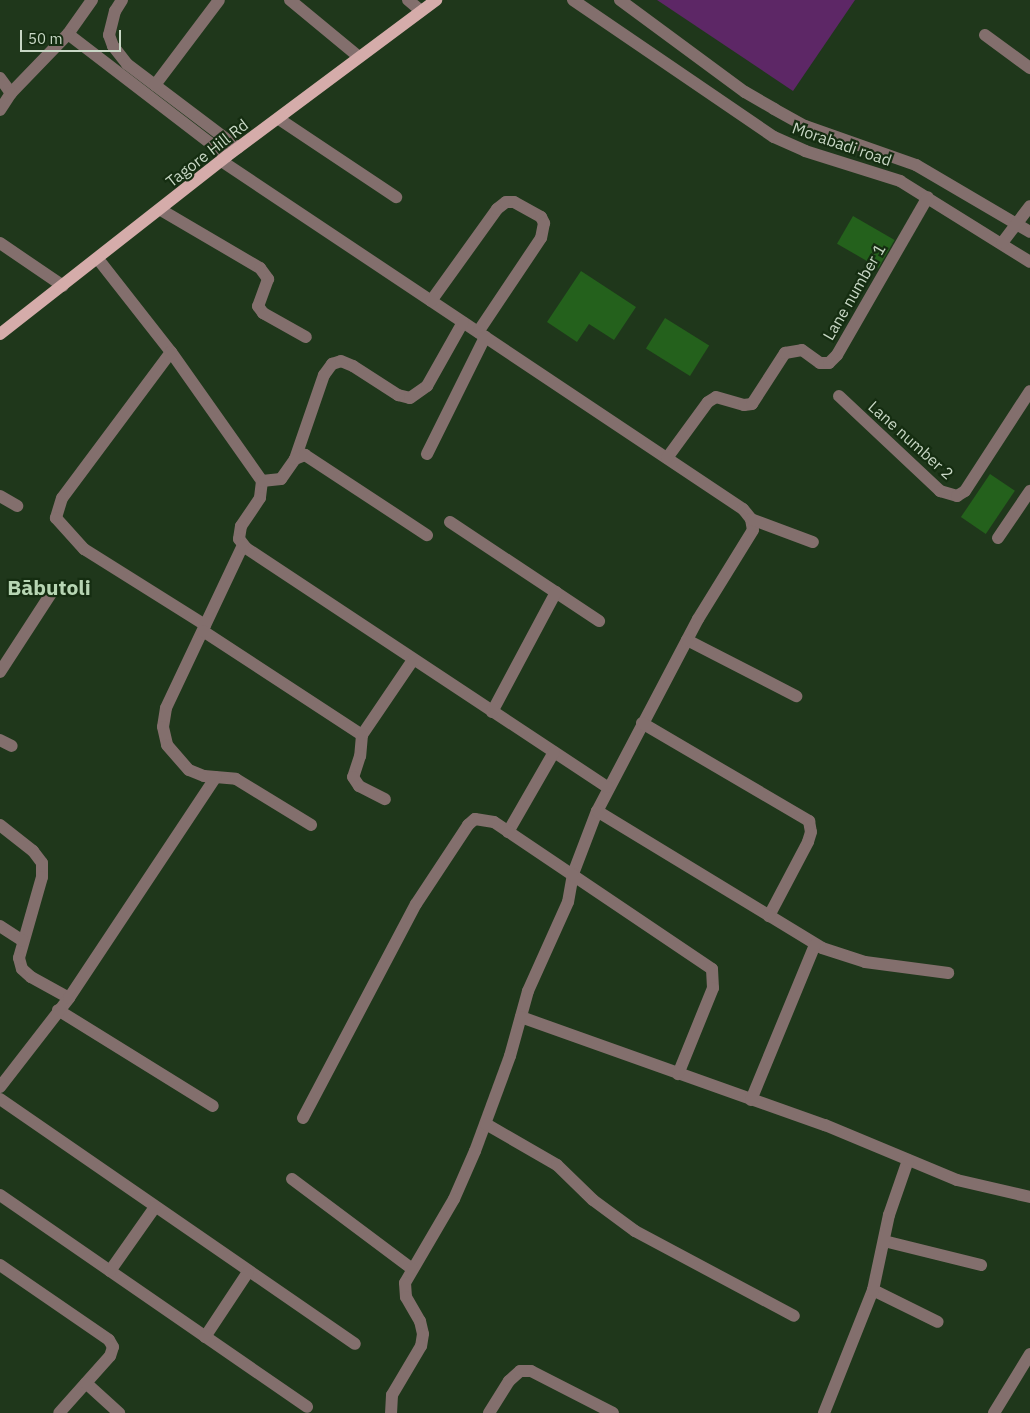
<!DOCTYPE html>
<meta charset="utf-8">
<style>
body{margin:0}
#map{position:relative;width:1030px;height:1413px;overflow:hidden;background:#1f371b;font-family:"IBM Plex Sans",sans-serif}
div>[style]{position:absolute}
[style*='--x']{left:calc(var(--x)*1px);top:calc(var(--y)*1px);width:calc(var(--w)*1px);rotate:calc(var(--a)*1deg)}
.green>*{inset:0;background:#5d2766}
.building>*{inset:0;background:#24611c;transform-origin:0 0}
.minor>*{height:12px;margin:-6px;padding:0 6px;transform-origin:6px;border-radius:6px;background:#836f6d}
.major>*{height:12px;margin:-6px;padding:0 6px;transform-origin:6px;border-radius:6px;background:#d5acaa}
span{translate:-50% -50%;white-space:nowrap;text-align:center;line-height:1.15;-webkit-text-stroke:4.5px #152d11;paint-order:stroke}
.street-label{font-size:16px;color:#c8d7c5}
.district-label{font-size:21px;color:#b7d5b3;font-weight:700}
.scale{position:absolute;left:20px;top:30px;width:101px;height:22px;box-sizing:border-box;border:2px solid #c8d7c5;border-top:0;padding-left:6px;font-size:15px;line-height:18px;white-space:nowrap;color:#c8d7c5;-webkit-text-stroke:4px #152d11;paint-order:stroke}
</style>
<div id="map">
<div class="green">
<div style="clip-path:polygon(657px 0,855px 0,793px 91px)"></div>
</div>
<div class="building">
<div style="left:853px;top:216px;width:48px;height:32px;rotate:30deg"></div>
<div style="clip-path:polygon(581px 271px,636px 307px,614px 340px,589px 324px,577px 342px,547px 322px)"></div>
<div style="left:665px;top:318px;width:52px;height:36px;rotate:32deg"></div>
<div style="left:990px;top:474px;width:30px;height:52px;rotate:34deg"></div>
</div>
<div class="minor">
<div style="--x:92;--y:0;--w:42;--a:125.2"></div>
<div style="--x:68;--y:34;--w:200;--a:37.5"></div>
<div style="--x:122;--y:0;--w:13;--a:122"></div>
<div style="--x:115;--y:11;--w:25;--a:104"></div>
<div style="--x:109;--y:35;--w:12;--a:70"></div>
<div style="--x:113;--y:46;--w:23;--a:52"></div>
<div style="--x:127;--y:64;--w:139;--a:37.1"></div>
<div style="--x:290;--y:0;--w:89;--a:39.6"></div>
<div style="--x:408;--y:0;--w:17;--a:40"></div>
<div style="--x:573;--y:0;--w:243;--a:34.3"></div>
<div style="--x:774;--y:137;--w:34;--a:24"></div>
<div style="--x:805;--y:151;--w:100;--a:17.5"></div>
<div style="--x:900;--y:181;--w:153;--a:31.9"></div>
<div style="--x:620;--y:0;--w:155;--a:36.4"></div>
<div style="--x:745;--y:92;--w:34;--a:30"></div>
<div style="--x:774;--y:109;--w:35;--a:29"></div>
<div style="--x:805;--y:126;--w:118;--a:19.4"></div>
<div style="--x:916;--y:165;--w:132;--a:30.4"></div>
<div style="--x:985;--y:35;--w:56;--a:36.3"></div>
<div style="--x:0;--y:78;--w:19;--a:54"></div>
<div style="--x:11;--y:93;--w:82;--a:-46"></div>
<div style="--x:155;--y:85;--w:106;--a:-53"></div>
<div style="--x:0;--y:110;--w:20;--a:-57"></div>
<div style="--x:279;--y:119;--w:141;--a:33.7"></div>
<div style="--x:223;--y:162;--w:625;--a:33.72"></div>
<div style="--x:743;--y:509;--w:13;--a:51"></div>
<div style="--x:751;--y:519;--w:11;--a:80"></div>
<div style="--x:753;--y:530;--w:105;--a:121.7"></div>
<div style="--x:698;--y:619;--w:217;--a:117.7"></div>
<div style="--x:597;--y:811;--w:67;--a:110.9"></div>
<div style="--x:573;--y:874;--w:28;--a:100"></div>
<div style="--x:568;--y:902;--w:98;--a:114.2"></div>
<div style="--x:528;--y:991;--w:67;--a:105.5"></div>
<div style="--x:510;--y:1056;--w:101;--a:110.2"></div>
<div style="--x:475;--y:1151;--w:52;--a:113.6"></div>
<div style="--x:454;--y:1199;--w:97;--a:120.3"></div>
<div style="--x:405;--y:1283;--w:14;--a:86"></div>
<div style="--x:406;--y:1297;--w:28;--a:60"></div>
<div style="--x:420;--y:1321;--w:13;--a:77"></div>
<div style="--x:423;--y:1334;--w:12;--a:99"></div>
<div style="--x:421;--y:1346;--w:57;--a:120.6"></div>
<div style="--x:392;--y:1395;--w:18;--a:93"></div>
<div style="--x:161;--y:210;--w:115;--a:30.4"></div>
<div style="--x:260;--y:268;--w:14;--a:54"></div>
<div style="--x:268;--y:279;--w:29;--a:110"></div>
<div style="--x:258;--y:306;--w:9;--a:54"></div>
<div style="--x:263;--y:313;--w:49;--a:29.2"></div>
<div style="--x:0;--y:243;--w:76;--a:34.3"></div>
<div style="--x:1002;--y:243;--w:46;--a:-52.9"></div>
<div style="--x:98;--y:259;--w:118;--a:51.9"></div>
<div style="--x:171;--y:352;--w:158;--a:54.8"></div>
<div style="--x:262;--y:481;--w:17;--a:97"></div>
<div style="--x:260;--y:498;--w:34;--a:124"></div>
<div style="--x:241;--y:526;--w:13;--a:99"></div>
<div style="--x:239;--y:539;--w:11;--a:52"></div>
<div style="--x:246;--y:548;--w:433;--a:33.5"></div>
<div style="--x:431;--y:301;--w:113;--a:-54.3"></div>
<div style="--x:497;--y:209;--w:11;--a:-38"></div>
<div style="--x:506;--y:202;--w:8;--a:0"></div>
<div style="--x:514;--y:202;--w:31;--a:29"></div>
<div style="--x:541;--y:217;--w:7;--a:63"></div>
<div style="--x:544;--y:223;--w:15;--a:101"></div>
<div style="--x:541;--y:238;--w:113;--a:123.8"></div>
<div style="--x:171;--y:352;--w:182;--a:126.7"></div>
<div style="--x:62;--y:498;--w:21;--a:107"></div>
<div style="--x:56;--y:518;--w:42;--a:47.9"></div>
<div style="--x:84;--y:549;--w:143;--a:32.1"></div>
<div style="--x:839;--y:396;--w:139;--a:43.2"></div>
<div style="--x:940;--y:491;--w:18;--a:16"></div>
<div style="--x:957;--y:496;--w:9;--a:-32"></div>
<div style="--x:965;--y:491;--w:119;--a:-57"></div>
<div style="--x:427;--y:454;--w:131;--a:-63.6"></div>
<div style="--x:667;--y:458;--w:69;--a:-53.8"></div>
<div style="--x:708;--y:402;--w:9;--a:-32"></div>
<div style="--x:716;--y:397;--w:29;--a:16"></div>
<div style="--x:744;--y:405;--w:8;--a:-7"></div>
<div style="--x:752;--y:404;--w:61;--a:-57.1"></div>
<div style="--x:785;--y:353;--w:17;--a:-10"></div>
<div style="--x:802;--y:350;--w:22;--a:36"></div>
<div style="--x:820;--y:363;--w:9;--a:0"></div>
<div style="--x:829;--y:363;--w:11;--a:-45"></div>
<div style="--x:837;--y:355;--w:182;--a:-60.1"></div>
<div style="--x:295;--y:459;--w:89;--a:-71"></div>
<div style="--x:324;--y:375;--w:14;--a:-54"></div>
<div style="--x:332;--y:364;--w:9;--a:-18"></div>
<div style="--x:341;--y:361;--w:13;--a:23"></div>
<div style="--x:353;--y:366;--w:54;--a:32.8"></div>
<div style="--x:398;--y:395;--w:12;--a:14"></div>
<div style="--x:410;--y:398;--w:21;--a:-35"></div>
<div style="--x:427;--y:386;--w:73;--a:-60.6"></div>
<div style="--x:262;--y:481;--w:19;--a:-6"></div>
<div style="--x:281;--y:479;--w:24;--a:-55"></div>
<div style="--x:295;--y:459;--w:11;--a:-22"></div>
<div style="--x:305;--y:455;--w:146;--a:33.3"></div>
<div style="--x:0;--y:496;--w:20;--a:30"></div>
<div style="--x:751;--y:519;--w:66;--a:20.4"></div>
<div style="--x:450;--y:522;--w:179;--a:33.6"></div>
<div style="--x:998;--y:538;--w:57;--a:-55.8"></div>
<div style="--x:243;--y:545;--w:180;--a:115.3"></div>
<div style="--x:166;--y:708;--w:19;--a:99"></div>
<div style="--x:163;--y:727;--w:18;--a:77"></div>
<div style="--x:167;--y:745;--w:33;--a:49"></div>
<div style="--x:189;--y:770;--w:16;--a:22"></div>
<div style="--x:204;--y:776;--w:32;--a:5"></div>
<div style="--x:236;--y:779;--w:88;--a:31.5"></div>
<div style="--x:203;--y:631;--w:190;--a:33.2"></div>
<div style="--x:362;--y:735;--w:91;--a:-55.8"></div>
<div style="--x:687;--y:640;--w:123;--a:27.2"></div>
<div style="--x:0;--y:672;--w:99;--a:-57"></div>
<div style="--x:492;--y:712;--w:136;--a:-61.9"></div>
<div style="--x:642;--y:723;--w:194;--a:30.4"></div>
<div style="--x:809;--y:821;--w:11;--a:80"></div>
<div style="--x:811;--y:832;--w:10;--a:107"></div>
<div style="--x:808;--y:842;--w:84;--a:117.8"></div>
<div style="--x:362;--y:735;--w:21;--a:95"></div>
<div style="--x:360;--y:756;--w:22;--a:108"></div>
<div style="--x:353;--y:777;--w:11;--a:56"></div>
<div style="--x:359;--y:786;--w:29;--a:27"></div>
<div style="--x:0;--y:740;--w:13;--a:27"></div>
<div style="--x:597;--y:811;--w:263;--a:31.3"></div>
<div style="--x:822;--y:948;--w:45;--a:18"></div>
<div style="--x:865;--y:962;--w:84;--a:7.5"></div>
<div style="--x:0;--y:825;--w:42;--a:38.2"></div>
<div style="--x:33;--y:851;--w:15;--a:53"></div>
<div style="--x:42;--y:863;--w:14;--a:90"></div>
<div style="--x:42;--y:877;--w:84;--a:105.9"></div>
<div style="--x:19;--y:958;--w:11;--a:75"></div>
<div style="--x:22;--y:969;--w:12;--a:42"></div>
<div style="--x:31;--y:977;--w:43;--a:28.9"></div>
<div style="--x:508;--y:832;--w:92;--a:-60.1"></div>
<div style="--x:0;--y:926;--w:27;--a:33"></div>
<div style="--x:58;--y:1010;--w:182;--a:31.8"></div>
<div style="--x:521;--y:1017;--w:323;--a:19.6"></div>
<div style="--x:825;--y:1125;--w:143;--a:22.6"></div>
<div style="--x:957;--y:1180;--w:75;--a:13.1"></div>
<div style="--x:0;--y:1087;--w:113;--a:-52.2"></div>
<div style="--x:69;--y:998;--w:265;--a:-56.4"></div>
<div style="--x:0;--y:1099;--w:431;--a:34.6"></div>
<div style="--x:751;--y:1100;--w:168;--a:-67.6"></div>
<div style="--x:303;--y:1118;--w:242;--a:-62.2"></div>
<div style="--x:416;--y:904;--w:95;--a:-56.6"></div>
<div style="--x:468;--y:825;--w:9;--a:-41"></div>
<div style="--x:475;--y:819;--w:19;--a:9"></div>
<div style="--x:494;--y:822;--w:263;--a:34"></div>
<div style="--x:712;--y:969;--w:19;--a:87"></div>
<div style="--x:713;--y:988;--w:93;--a:112.1"></div>
<div style="--x:486;--y:1124;--w:82;--a:30"></div>
<div style="--x:557;--y:1165;--w:50;--a:44.2"></div>
<div style="--x:593;--y:1200;--w:52;--a:36.4"></div>
<div style="--x:635;--y:1231;--w:180;--a:28.1"></div>
<div style="--x:292;--y:1179;--w:149;--a:36.8"></div>
<div style="--x:0;--y:1195;--w:373;--a:34.6"></div>
<div style="--x:884;--y:1241;--w:100;--a:13.9"></div>
<div style="--x:0;--y:1265;--w:132;--a:34.5"></div>
<div style="--x:109;--y:1340;--w:8;--a:60"></div>
<div style="--x:113;--y:1347;--w:9;--a:108"></div>
<div style="--x:110;--y:1356;--w:76;--a:131.8"></div>
<div style="--x:110;--y:1271;--w:78;--a:-54.9"></div>
<div style="--x:873;--y:1290;--w:72;--a:26.2"></div>
<div style="--x:205;--y:1337;--w:78;--a:-56.5"></div>
<div style="--x:86;--y:1383;--w:45;--a:42.3"></div>
<div style="--x:489;--y:1413;--w:38;--a:-58"></div>
<div style="--x:509;--y:1381;--w:15;--a:-42"></div>
<div style="--x:520;--y:1371;--w:11;--a:0"></div>
<div style="--x:531;--y:1371;--w:92;--a:27.1"></div>
<div style="--x:824;--y:1413;--w:132;--a:-68.3"></div>
<div style="--x:873;--y:1290;--w:77;--a:-78"></div>
<div style="--x:889;--y:1215;--w:58;--a:-70.9"></div>
<div style="--x:994;--y:1413;--w:69;--a:-58.6"></div>
</div>
<div class="major">
<div style="--x:0;--y:334;--w:288;--a:-38.1"></div>
<div style="--x:227;--y:156;--w:261;--a:-36.7"></div>
</div>
<div class="street-label">
<span style="left:842px;top:144px;rotate:19deg">Morabadi road</span>
<span style="left:207px;top:153px;rotate:-38deg">Tagore Hill Rd</span>
<span style="left:854px;top:292px;rotate:-60deg">Lane number 1</span>
<span style="left:911px;top:440px;rotate:42deg">Lane number 2</span>
</div>
<div class="district-label">
<span style="left:49px;top:587px">Bābutoli</span>
</div>
<div class="scale">50 m</div>
</div>
